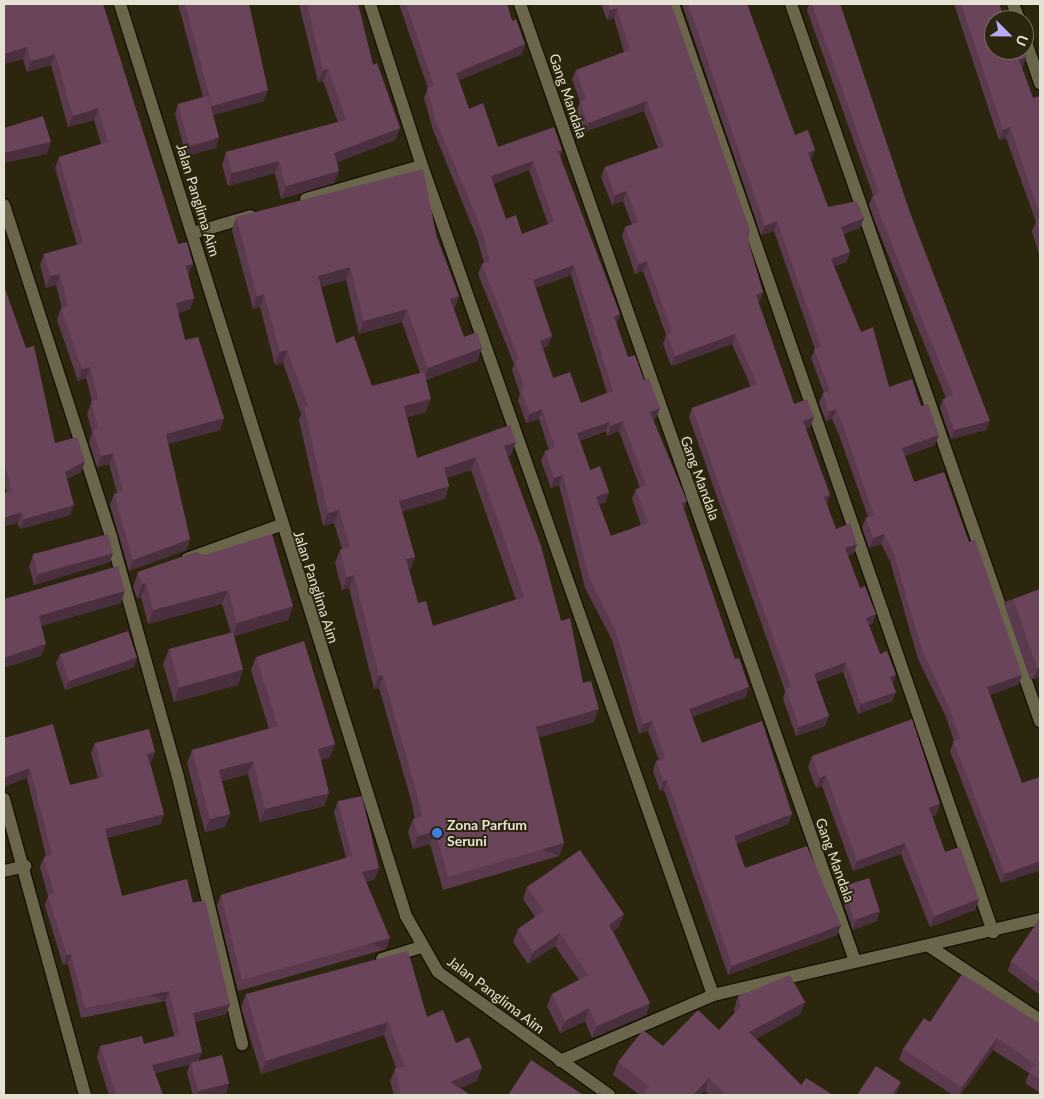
<!DOCTYPE html>
<style>
body{margin:0}
#map{position:relative;width:1044px;height:1099px;overflow:hidden;background:#2c260f;font-family:Lato,sans-serif}
div>[style]{position:absolute}
[style*='--x']{left:calc(var(--x)*1px);top:calc(var(--y)*1px);width:calc(var(--w)*1px);rotate:calc(var(--a)*1deg)}
.roads{filter:drop-shadow(1px 0 #140f00) drop-shadow(-1px 0 #140f00) drop-shadow(0 1px #140f00) drop-shadow(0 -1px #140f00)}
.minor>*{height:12px;margin:-6px;padding:0 6px;transform-origin:6px;border-radius:6px;background:#6b654c}
.tertiary>*{height:12px;margin:-6px;padding:0 6px;transform-origin:6px;border-radius:6px;background:#6b654c}
.wall>*{inset:0;background:#5b3a4d;transform-origin:0 0}
.shaded-wall>*{inset:0;background:#4a303f;transform-origin:0 0}
.building>*{inset:0;background:#6a445a;transform-origin:0 0}
.dots>*{width:14px;height:14px;translate:-50% -50%;box-sizing:border-box;border:2px solid #2c260f;border-radius:50%}
span{translate:-50% -50%;white-space:nowrap;text-align:center;line-height:1.15;-webkit-text-stroke:4px #2c260f;paint-order:stroke}
.street-label{font-size:14px;color:#e5e2d4}
.poi-label{font-size:14px;color:#e5e2d4;font-weight:700}
.left{translate:0 -50%;text-align:left}
.frame{position:absolute;inset:0;border:5px solid #e5e2d4;pointer-events:none}
.north{position:absolute;left:984px;top:10px;width:50px;height:50px;box-sizing:border-box;background:#2c260f;border:1px solid #76715e;border-radius:50%;rotate:113deg;font-size:14px;font-weight:700;line-height:20px;text-align:center;color:#e5e2d4}
.north::after{content:'';display:block;margin:auto;width:18px;height:22px;background:#b9abf7;clip-path:polygon(50% 0,100% 100%,50% 72%,0 100%)}
</style>
<div id="map">
<div class="roads">
<div class="minor">
<div style="--x:370;--y:4;--w:164;--a:72.2"></div>
<div style="--x:420;--y:160;--w:885;--a:70.66"></div>
<div style="--x:520;--y:4;--w:1014;--a:70.71"></div>
<div style="--x:673;--y:4;--w:982;--a:70.97"></div>
<div style="--x:791;--y:4;--w:759;--a:70.85"></div>
<div style="--x:1013;--y:4;--w:17;--a:69"></div>
<div style="--x:1024;--y:36;--w:50;--a:71.2"></div>
<div style="--x:306;--y:199;--w:120;--a:-16"></div>
<div style="--x:4;--y:205;--w:349;--a:72.1"></div>
<div style="--x:111;--y:537;--w:249;--a:74.4"></div>
<div style="--x:178;--y:777;--w:275;--a:76.5"></div>
<div style="--x:193;--y:233;--w:60;--a:-16.3"></div>
<div style="--x:187;--y:559;--w:100;--a:-19.9"></div>
<div style="--x:4;--y:799;--w:307;--a:74.7"></div>
<div style="--x:4;--y:871;--w:22;--a:-13"></div>
<div style="--x:929;--y:946;--w:133;--a:33.7"></div>
<div style="--x:382;--y:959;--w:41;--a:-17.1"></div>
<div style="--x:560;--y:1061;--w:167;--a:-23.3"></div>
<div style="--x:713;--y:995;--w:336;--a:-13.1"></div>
</div>
<div class="tertiary">
<div style="--x:120;--y:4;--w:956;--a:72.59"></div>
<div style="--x:406;--y:916;--w:64;--a:60.3"></div>
<div style="--x:438;--y:972;--w:211;--a:35.7"></div>
</div>
</div>
<div class="wall">
<div style="clip-path:polygon(4px 4px,103px 4px,188px 275px,194px 298px,190px 309px,178px 313px,185px 340px,224px 418px,220px 430px,168px 444px,190px 539px,186px 550px,129px 571px,110px 505px,114px 494px,117px 493px,109px 464px,97px 467px,89px 442px,92px 433px,87px 413px,92px 401px,86px 378px,78px 381px,57px 320px,61px 308px,62px 308px,56px 285px,46px 288px,40px 265px,44px 254px,77px 245px,55px 168px,59px 157px,101px 144px,94px 120px,68px 127px,51px 65px,27px 72px,23px 59px,4px 64px)"></div>
<div style="clip-path:polygon(178px 4px,249px 4px,264px 101px,213px 115px,216px 148px,186px 156px,175px 114px,178px 104px,203px 97px)"></div>
<div style="clip-path:polygon(299px 4px,358px 4px,373px 65px,400px 128px,395px 140px,337px 162px,339px 171px,334px 183px,281px 199px,275px 173px,228px 186px,222px 165px,226px 152px,338px 122px,323px 81px,318px 82px)"></div>
<div style="clip-path:polygon(evenodd,399px 4px,507px 4px,522px 54px,459px 80px,469px 109px,498px 147px,562px 150px,560px 157px,628px 357px,644px 380px,660px 408px,656px 418px,653px 419px,684px 509px,746px 697px,692px 717px,702px 743px,792px 814px,788px 824px,736px 844px,745px 868px,841px 925px,837px 935px,728px 975px,664px 790px,660px 791px,653px 771px,656px 761px,659px 760px,648px 731px,639px 734px,612px 640px,585px 588px,559px 485px,551px 488px,541px 461px,545px 451px,549px 450px,539px 419px,526px 423px,518px 400px,520px 394px,512px 370px,514px 364px,478px 274px,482px 264px,484px 263px,477px 238px,433px 130px,424px 98px,428px 88px,399px 4px,529px 170px,548px 224px,522px 234px,506px 219px,493px 184px,529px 170px,399px 4px,571px 275px,607px 393px,581px 403px,553px 378px,543px 348px,548px 346px,535px 288px,571px 275px,399px 4px,606px 431px,607px 436px,619px 431px,640px 488px,636px 489px,632px 499px,641px 525px,611px 536px,599px 504px,605px 502px,609px 492px,590px 470px,580px 441px,606px 431px)"></div>
<div style="clip-path:polygon(601px 4px,671px 4px,750px 231px,747px 238px,760px 301px,758px 302px,794px 404px,814px 417px,810px 427px,806px 429px,830px 495px,827px 504px,836px 529px,857px 544px,854px 553px,848px 556px,860px 588px,876px 614px,872px 624px,869px 625px,880px 654px,896px 692px,892px 701px,858px 714px,843px 672px,816px 681px,829px 716px,825px 726px,796px 736px,783px 699px,785px 691px,689px 417px,692px 408px,751px 387px,732px 344px,671px 366px,663px 344px,666px 335px,643px 271px,635px 274px,622px 236px,625px 227px,632px 225px,623px 201px,612px 205px,601px 177px,605px 167px,658px 148px,644px 111px,584px 132px,577px 111px,580px 102px,572px 79px,576px 70px,624px 52px,614px 18px,607px 20px)"></div>
<div style="clip-path:polygon(682px 4px,747px 4px,795px 135px,811px 160px,828px 207px,864px 218px,860px 228px,844px 234px,847px 262px,834px 266px,861px 332px,889px 387px,935px 445px,905px 456px,914px 482px,1019px 684px,990px 695px,1022px 783px,1040px 777px,1040px 870px,1001px 883px,950px 751px,954px 741px,946px 717px,918px 659px,890px 561px,881px 544px,869px 548px,862px 527px,866px 518px,868px 517px,839px 435px,832px 419px,826px 421px,819px 403px,823px 393px,824px 393px,811px 358px,815px 349px,774px 231px,761px 235px)"></div>
<div style="clip-path:polygon(809px 4px,840px 4px,909px 210px,986px 430px,951px 439px,940px 408px,943px 399px,946px 398px,875px 222px,869px 205px,873px 195px,807px 10px)"></div>
<div style="clip-path:polygon(954px 4px,1001px 4px,994px 20px,1023px 67px,1022px 68px,1033px 98px,1040px 96px,1040px 258px,1032px 231px,1036px 222px,1006px 138px,999px 140px)"></div>
<div style="clip-path:polygon(evenodd,236px 217px,437px 238px,459px 296px,454px 309px,464px 337px,482px 348px,477px 361px,426px 380px,426px 412px,407px 417px,417px 458px,511px 455px,507px 456px,561px 621px,583px 683px,594px 722px,539px 737px,564px 843px,559px 856px,443px 890px,430px 844px,413px 849px,408px 832px,413px 819px,415px 819px,411px 800px,379px 688px,374px 689px,349px 588px,342px 590px,335px 563px,340px 550px,342px 549px,334px 523px,323px 526px,299px 420px,301px 414px,283px 363px,275px 365px,260px 307px,253px 309px,232px 230px,236px 217px,346px 280px,359px 334px,402px 322px,420px 373px,372px 386px,336px 343px,321px 287px,346px 280px,236px 217px,471px 470px,516px 600px,433px 626px,418px 603px,409px 570px,415px 557px,402px 511px,445px 499px,449px 486px,447px 478px,471px 470px)"></div>
<div style="clip-path:polygon(4px 286px,55px 443px,85px 461px,81px 472px,67px 479px,70px 515px,20px 529px,4px 484px)"></div>
<div style="clip-path:polygon(196px 552px,293px 606px,288px 620px,234px 636px,238px 685px,174px 702px,163px 664px,169px 649px,231px 633px,222px 604px,148px 624px,141px 597px,137px 598px,133px 587px,138px 572px)"></div>
<div style="clip-path:polygon(113px 553px,110px 562px,34px 585px,29px 566px,33px 556px)"></div>
<div style="left:1013px;top:599px;width:82px;height:10px;rotate:71deg"></div>
<div style="clip-path:polygon(60px 654px,137px 657px,134px 667px,65px 690px,56px 663px)"></div>
<div style="clip-path:polygon(256px 657px,330px 757px,321px 760px,329px 793px,324px 806px,260px 822px,248px 774px,222px 781px,230px 814px,225px 827px,205px 832px,187px 763px,192px 750px,269px 729px,251px 670px)"></div>
<div style="clip-path:polygon(4px 738px,70px 785px,98px 778px,91px 753px,95px 743px,155px 752px,151px 762px,150px 762px,164px 814px,161px 824px,107px 838px,122px 896px,193px 903px,230px 1004px,226px 1014px,195px 1022px,199px 1061px,229px 1083px,226px 1093px,216px 1095px,193px 1095px,187px 1073px,190px 1064px,155px 1073px,163px 1095px,109px 1095px,97px 1057px,100px 1046px,144px 1044px,174px 1036px,165px 1001px,81px 1018px,68px 964px,63px 965px,45px 906px,48px 896px,40px 867px,44px 857px,46px 856px,27px 778px)"></div>
<div style="clip-path:polygon(812px 756px,936px 815px,932px 816px,945px 852px,979px 899px,975px 910px,930px 927px,901px 854px,853px 871px,822px 786px,816px 788px,808px 767px)"></div>
<div style="clip-path:polygon(338px 801px,375px 879px,366px 882px,386px 949px,238px 991px,217px 906px,221px 895px,346px 858px,334px 812px)"></div>
<div style="clip-path:polygon(527px 887px,619px 927px,613px 931px,650px 1003px,646px 1015px,592px 1038px,585px 1021px,560px 1033px,547px 1006px,552px 994px,579px 980px,555px 946px,528px 964px,513px 942px,518px 929px,535px 917px,523px 899px)"></div>
<div style="clip-path:polygon(844px 887px,877px 921px,853px 930px,841px 896px)"></div>
<div style="clip-path:polygon(1040px 918px,1040px 995px,1008px 971px,1011px 961px)"></div>
<div style="clip-path:polygon(246px 994px,427px 1017px,456px 1043px,477px 1081px,460px 1088px,471px 1095px,394px 1095px,390px 1081px,395px 1069px,396px 1068px,384px 1035px,261px 1074px,241px 1007px)"></div>
<div style="clip-path:polygon(738px 996px,805px 1002px,800px 1014px,756px 1039px,801px 1085px,833px 1095px,709px 1095px,705px 1091px,700px 1095px,640px 1095px,613px 1075px,618px 1062px,663px 1046px,719px 1030px,735px 1013px,734px 1009px)"></div>
<div style="clip-path:polygon(930px 1022px,1040px 1024px,1040px 1093px,1025px 1083px,1029px 1073px,993px 1050px,960px 1095px,953px 1095px,899px 1060px,903px 1049px)"></div>
</div>
<div class="shaded-wall">
<div style="clip-path:polygon(617px 8px,614px 18px,607px 20px,610px 10px)"></div>
<div style="clip-path:polygon(525px 44px,522px 54px,453px 83px,456px 73px)"></div>
<div style="clip-path:polygon(27px 47px,23px 59px,4px 64px,4px 54px)"></div>
<div style="clip-path:polygon(55px 54px,51px 65px,27px 72px,31px 61px)"></div>
<div style="clip-path:polygon(1027px 57px,1023px 67px,1015px 70px,1019px 60px)"></div>
<div style="clip-path:polygon(328px 69px,323px 81px,318px 82px,323px 70px)"></div>
<div style="clip-path:polygon(268px 90px,264px 101px,208px 117px,212px 106px)"></div>
<div style="clip-path:polygon(647px 101px,644px 111px,584px 132px,588px 123px)"></div>
<div style="clip-path:polygon(98px 108px,94px 120px,68px 127px,73px 116px)"></div>
<div style="clip-path:polygon(1010px 127px,1006px 138px,999px 140px,1003px 130px)"></div>
<div style="clip-path:polygon(400px 128px,395px 140px,330px 165px,334px 153px)"></div>
<div style="clip-path:polygon(219px 138px,216px 148px,186px 156px,189px 147px)"></div>
<div style="clip-path:polygon(51px 142px,47px 154px,4px 163px,4px 153px)"></div>
<div style="clip-path:polygon(562px 150px,559px 160px,558px 151px)"></div>
<div style="clip-path:polygon(815px 150px,811px 160px,804px 162px,808px 153px)"></div>
<div style="clip-path:polygon(279px 161px,275px 173px,228px 186px,232px 173px)"></div>
<div style="clip-path:polygon(533px 161px,529px 170px,487px 186px,491px 176px)"></div>
<div style="clip-path:polygon(339px 171px,334px 183px,281px 199px,286px 186px)"></div>
<div style="clip-path:polygon(627px 191px,623px 201px,612px 205px,615px 195px)"></div>
<div style="clip-path:polygon(864px 218px,860px 228px,838px 236px,841px 227px)"></div>
<div style="clip-path:polygon(777px 221px,774px 231px,761px 235px,765px 226px)"></div>
<div style="clip-path:polygon(850px 252px,847px 262px,827px 269px,831px 259px)"></div>
<div style="clip-path:polygon(647px 261px,643px 271px,635px 274px,639px 264px)"></div>
<div style="clip-path:polygon(193px 264px,188px 275px,186px 266px)"></div>
<div style="clip-path:polygon(574px 265px,571px 275px,529px 290px,533px 280px)"></div>
<div style="clip-path:polygon(350px 267px,346px 280px,313px 289px,318px 276px)"></div>
<div style="clip-path:polygon(60px 274px,56px 285px,46px 288px,50px 276px)"></div>
<div style="clip-path:polygon(763px 292px,760px 301px,752px 304px,756px 295px)"></div>
<div style="clip-path:polygon(264px 294px,260px 307px,253px 309px,257px 296px)"></div>
<div style="clip-path:polygon(459px 296px,454px 308px,445px 312px,450px 299px)"></div>
<div style="clip-path:polygon(194px 298px,190px 309px,172px 315px,176px 303px)"></div>
<div style="clip-path:polygon(407px 309px,402px 322px,359px 334px,364px 321px)"></div>
<div style="clip-path:polygon(620px 314px,617px 324px,614px 317px)"></div>
<div style="clip-path:polygon(735px 334px,732px 344px,671px 366px,675px 356px)"></div>
<div style="clip-path:polygon(552px 336px,548px 346px,536px 350px,540px 341px)"></div>
<div style="clip-path:polygon(482px 348px,477px 361px,423px 381px,428px 368px)"></div>
<div style="clip-path:polygon(287px 350px,283px 363px,275px 365px,280px 352px)"></div>
<div style="clip-path:polygon(90px 367px,86px 378px,78px 381px,82px 369px)"></div>
<div style="clip-path:polygon(431px 399px,426px 412px,399px 419px,404px 406px)"></div>
<div style="clip-path:polygon(660px 408px,656px 418px,646px 421px,650px 412px)"></div>
<div style="clip-path:polygon(542px 409px,539px 419px,526px 423px,530px 414px)"></div>
<div style="clip-path:polygon(836px 409px,832px 419px,826px 421px,829px 412px)"></div>
<div style="clip-path:polygon(814px 417px,810px 427px,800px 431px,803px 421px)"></div>
<div style="clip-path:polygon(224px 418px,220px 430px,162px 445px,166px 434px)"></div>
<div style="clip-path:polygon(623px 421px,619px 431px,607px 436px,611px 426px)"></div>
<div style="clip-path:polygon(990px 421px,986px 430px,951px 439px,954px 430px)"></div>
<div style="clip-path:polygon(609px 422px,606px 431px,574px 443px,577px 433px)"></div>
<div style="clip-path:polygon(939px 435px,935px 445px,899px 458px,902px 448px)"></div>
<div style="clip-path:polygon(516px 442px,511px 455px,499px 459px,504px 446px)"></div>
<div style="clip-path:polygon(113px 453px,109px 464px,97px 467px,101px 456px)"></div>
<div style="clip-path:polygon(476px 457px,471px 470px,439px 481px,444px 468px)"></div>
<div style="clip-path:polygon(85px 461px,81px 472px,61px 482px,65px 472px)"></div>
<div style="clip-path:polygon(563px 475px,559px 485px,551px 488px,554px 478px)"></div>
<div style="clip-path:polygon(449px 486px,445px 499px,394px 514px,399px 501px)"></div>
<div style="clip-path:polygon(609px 492px,605px 502px,593px 506px,596px 497px)"></div>
<div style="clip-path:polygon(830px 495px,827px 505px,824px 497px)"></div>
<div style="clip-path:polygon(687px 501px,683px 511px,682px 503px)"></div>
<div style="clip-path:polygon(74px 505px,70px 515px,20px 529px,24px 519px)"></div>
<div style="clip-path:polygon(339px 510px,334px 523px,323px 526px,328px 513px)"></div>
<div style="clip-path:polygon(22px 512px,18px 523px,4px 527px,4px 518px)"></div>
<div style="clip-path:polygon(884px 534px,881px 544px,869px 548px,873px 538px)"></div>
<div style="clip-path:polygon(190px 539px,186px 550px,129px 571px,133px 560px)"></div>
<div style="clip-path:polygon(857px 544px,854px 553px,842px 558px,845px 548px)"></div>
<div style="clip-path:polygon(113px 553px,110px 562px,34px 585px,38px 575px)"></div>
<div style="clip-path:polygon(415px 557px,410px 570px,402px 572px,406px 559px)"></div>
<div style="clip-path:polygon(354px 575px,349px 588px,342px 590px,347px 577px)"></div>
<div style="clip-path:polygon(146px 583px,141px 597px,137px 598px,142px 584px)"></div>
<div style="clip-path:polygon(228px 590px,222px 604px,148px 624px,153px 610px)"></div>
<div style="clip-path:polygon(125px 591px,121px 603px,35px 628px,39px 616px)"></div>
<div style="clip-path:polygon(293px 606px,288px 620px,232px 637px,237px 623px)"></div>
<div style="clip-path:polygon(876px 614px,872px 624px,863px 627px,866px 618px)"></div>
<div style="clip-path:polygon(46px 644px,41px 656px,4px 668px,4px 658px)"></div>
<div style="clip-path:polygon(137px 657px,134px 667px,65px 690px,69px 680px)"></div>
<div style="clip-path:polygon(846px 662px,843px 672px,810px 684px,814px 674px)"></div>
<div style="clip-path:polygon(1040px 668px,1040px 676px,1034px 679px,1037px 669px)"></div>
<div style="clip-path:polygon(243px 670px,238px 685px,174px 702px,179px 688px)"></div>
<div style="clip-path:polygon(383px 675px,379px 688px,374px 689px,379px 676px)"></div>
<div style="clip-path:polygon(896px 675px,893px 684px,890px 677px)"></div>
<div style="clip-path:polygon(1022px 675px,1019px 684px,984px 697px,987px 687px)"></div>
<div style="clip-path:polygon(749px 687px,746px 697px,686px 719px,689px 709px)"></div>
<div style="clip-path:polygon(896px 692px,892px 701px,858px 714px,861px 704px)"></div>
<div style="clip-path:polygon(599px 709px,594px 722px,531px 740px,536px 727px)"></div>
<div style="clip-path:polygon(829px 716px,825px 726px,796px 736px,799px 727px)"></div>
<div style="clip-path:polygon(652px 721px,648px 731px,639px 734px,643px 724px)"></div>
<div style="clip-path:polygon(335px 744px,330px 757px,313px 762px,318px 749px)"></div>
<div style="clip-path:polygon(155px 752px,151px 762px,144px 764px,147px 754px)"></div>
<div style="clip-path:polygon(253px 761px,248px 774px,214px 783px,219px 770px)"></div>
<div style="clip-path:polygon(30px 768px,27px 778px,4px 787px,4px 778px)"></div>
<div style="clip-path:polygon(826px 775px,822px 786px,816px 788px,820px 778px)"></div>
<div style="clip-path:polygon(667px 780px,664px 790px,660px 791px,664px 781px)"></div>
<div style="clip-path:polygon(329px 793px,324px 806px,260px 822px,265px 809px)"></div>
<div style="clip-path:polygon(940px 804px,936px 815px,926px 819px,929px 808px)"></div>
<div style="clip-path:polygon(164px 814px,161px 824px,102px 839px,105px 829px)"></div>
<div style="clip-path:polygon(230px 814px,225px 827px,205px 832px,210px 819px)"></div>
<div style="clip-path:polygon(792px 814px,788px 824px,730px 846px,734px 836px)"></div>
<div style="clip-path:polygon(435px 831px,430px 844px,413px 849px,418px 836px)"></div>
<div style="left:564px;top:843px;width:14px;height:121px;rotate:111deg"></div>
<div style="clip-path:polygon(905px 843px,901px 854px,853px 871px,857px 861px)"></div>
<div style="clip-path:polygon(1040px 861px,1040px 870px,1001px 883px,1005px 874px)"></div>
<div style="clip-path:polygon(379px 868px,375px 879px,358px 883px,362px 872px)"></div>
<div style="clip-path:polygon(979px 899px,975px 910px,930px 927px,934px 916px)"></div>
<div style="clip-path:polygon(880px 911px,877px 921px,853px 930px,856px 920px)"></div>
<div style="clip-path:polygon(624px 914px,619px 927px,605px 937px,609px 925px)"></div>
<div style="clip-path:polygon(841px 925px,837px 935px,728px 975px,732px 966px)"></div>
<div style="clip-path:polygon(560px 933px,555px 946px,528px 964px,533px 952px)"></div>
<div style="left:390px;top:938px;width:12px;height:154px;rotate:110deg"></div>
<div style="clip-path:polygon(71px 954px,68px 964px,63px 965px,67px 955px)"></div>
<div style="left:169px;top:991px;width:11px;height:86px;rotate:112deg"></div>
<div style="clip-path:polygon(805px 1002px,800px 1014px,745px 1045px,749px 1032px)"></div>
<div style="clip-path:polygon(650px 1003px,646px 1015px,592px 1038px,597px 1026px)"></div>
<div style="clip-path:polygon(230px 1004px,226px 1014px,189px 1023px,193px 1013px)"></div>
<div style="clip-path:polygon(589px 1008px,585px 1021px,560px 1033px,565px 1021px)"></div>
<div style="clip-path:polygon(388px 1022px,384px 1035px,261px 1074px,266px 1061px)"></div>
<div style="clip-path:polygon(997px 1038px,993px 1050px,960px 1095px,959px 1095px,962px 1087px)"></div>
<div style="clip-path:polygon(202px 1052px,198px 1062px,149px 1075px,152px 1065px)"></div>
<div style="clip-path:polygon(482px 1068px,477px 1081px,446px 1094px,450px 1082px)"></div>
<div style="clip-path:polygon(709px 1078px,705px 1091px,700px 1095px,693px 1095px)"></div>
<div style="clip-path:polygon(901px 1082px,896px 1095px,892px 1095px)"></div>
<div style="clip-path:polygon(229px 1083px,226px 1093px,216px 1095px,196px 1095px,198px 1091px)"></div>
</div>
<div class="building">
<div style="clip-path:polygon(4px 4px,103px 4px,178px 244px,187px 242px,193px 264px,186px 266px,194px 298px,176px 303px,185px 340px,198px 337px,224px 418px,166px 434px,190px 539px,133px 560px,114px 494px,123px 491px,113px 453px,101px 456px,93px 431px,98px 428px,91px 401px,98px 399px,90px 367px,82px 369px,61px 308px,68px 306px,60px 274px,50px 276px,44px 254px,83px 243px,59px 157px,108px 142px,98px 108px,73px 116px,55px 54px,31px 61px,27px 47px,4px 54px)"></div>
<div style="clip-path:polygon(185px 4px,249px 4px,268px 90px,212px 106px)"></div>
<div style="clip-path:polygon(307px 4px,358px 4px,373px 65px,377px 63px,400px 128px,334px 153px,339px 171px,286px 186px,279px 161px,232px 173px,226px 152px,346px 120px,328px 69px,323px 70px)"></div>
<div style="clip-path:polygon(evenodd,406px 4px,507px 4px,512px 21px,516px 19px,525px 44px,456px 73px,469px 109px,483px 103px,498px 147px,554px 127px,562px 150px,558px 151px,620px 314px,614px 317px,628px 357px,635px 355px,644px 380px,649px 378px,660px 408px,650px 412px,687px 501px,682px 503px,735px 659px,739px 658px,749px 687px,689px 709px,702px 743px,762px 721px,792px 814px,734px 836px,745px 868px,807px 846px,841px 925px,732px 966px,667px 780px,664px 781px,656px 761px,665px 758px,652px 721px,643px 724px,615px 630px,589px 578px,563px 475px,554px 478px,545px 451px,555px 447px,542px 409px,530px 414px,521px 390px,525px 388px,515px 361px,519px 359px,482px 264px,490px 261px,481px 228px,436px 121px,427px 88px,434px 86px,406px 4px,533px 161px,554px 222px,522px 234px,516px 215px,506px 219px,491px 176px,533px 161px,406px 4px,574px 265px,613px 391px,581px 403px,570px 372px,553px 378px,540px 341px,552px 336px,533px 280px,574px 265px,406px 4px,623px 421px,646px 485px,636px 489px,648px 523px,611px 536px,596px 497px,609px 492px,600px 466px,590px 470px,577px 433px,609px 422px,611px 426px,623px 421px)"></div>
<div style="clip-path:polygon(608px 4px,671px 4px,750px 231px,746px 233px,763px 292px,756px 295px,794px 404px,807px 399px,814px 417px,803px 421px,830px 495px,824px 497px,836px 529px,850px 523px,857px 544px,845px 548px,860px 588px,865px 586px,876px 614px,866px 618px,880px 654px,887px 651px,896px 675px,890px 677px,896px 692px,861px 704px,846px 662px,814px 674px,829px 716px,799px 727px,786px 689px,791px 687px,692px 408px,757px 384px,735px 334px,675px 356px,667px 334px,672px 332px,647px 261px,639px 264px,625px 227px,638px 222px,627px 191px,615px 195px,605px 167px,664px 146px,647px 101px,588px 123px,580px 101px,586px 99px,576px 70px,630px 50px,617px 8px,610px 10px)"></div>
<div style="clip-path:polygon(688px 4px,747px 4px,795px 135px,808px 130px,815px 150px,808px 153px,828px 207px,857px 201px,864px 218px,841px 227px,850px 252px,831px 259px,861px 332px,873px 327px,889px 387px,912px 379px,921px 406px,928px 404px,939px 435px,902px 448px,914px 482px,944px 472px,969px 542px,975px 539px,1022px 675px,987px 687px,1022px 783px,1040px 777px,1040px 861px,1005px 874px,953px 741px,960px 739px,949px 707px,922px 650px,893px 551px,884px 534px,873px 538px,866px 518px,874px 515px,843px 426px,836px 409px,829px 412px,823px 393px,830px 391px,814px 349px,821px 346px,777px 221px,765px 226px)"></div>
<div style="clip-path:polygon(812px 4px,840px 4px,909px 210px,990px 421px,954px 430px,943px 399px,953px 395px,879px 213px,873px 196px,879px 193px)"></div>
<div style="clip-path:polygon(961px 4px,999px 4px,1005px 20px,994px 20px,994px 50px,1024px 50px,1027px 57px,1019px 60px,1033px 98px,1040px 96px,1040px 215px,1010px 127px,1003px 130px)"></div>
<div style="left:208px;top:96px;width:43px;height:31px;rotate:75deg"></div>
<div style="clip-path:polygon(43px 116px,51px 142px,4px 153px,4px 128px)"></div>
<div style="clip-path:polygon(evenodd,423px 169px,437px 238px,459px 296px,450px 299px,464px 337px,477px 332px,482px 348px,428px 368px,407px 309px,364px 321px,350px 267px,318px 276px,336px 343px,354px 336px,372px 386px,424px 372px,431px 399px,404px 406px,417px 458px,510px 425px,516px 442px,504px 446px,541px 546px,561px 621px,570px 618px,583px 683px,591px 681px,599px 709px,536px 727px,564px 843px,448px 877px,435px 831px,418px 836px,413px 819px,422px 817px,415px 787px,383px 675px,379px 676px,354px 575px,347px 577px,340px 550px,350px 547px,339px 510px,328px 513px,304px 407px,308px 406px,287px 350px,280px 352px,264px 294px,257px 296px,236px 217px,423px 169px,476px 457px,524px 597px,433px 626px,426px 601px,418px 603px,406px 559px,415px 557px,399px 501px,449px 486px,444px 468px,476px 457px)"></div>
<div style="clip-path:polygon(1040px 219px,1040px 235px,1036px 221px)"></div>
<div style="clip-path:polygon(4px 286px,26px 348px,34px 346px,55px 443px,77px 437px,85px 461px,65px 472px,74px 505px,24px 519px,22px 512px,4px 518px,4px 493px,12px 491px,4px 462px)"></div>
<div style="left:108px;top:534px;width:20px;height:78px;rotate:75deg"></div>
<div style="clip-path:polygon(272px 534px,293px 606px,237px 623px,228px 590px,153px 610px,146px 583px,142px 584px,138px 572px,196px 552px,205px 555px)"></div>
<div style="clip-path:polygon(118px 566px,125px 591px,39px 616px,46px 644px,4px 658px,4px 599px)"></div>
<div style="clip-path:polygon(1040px 589px,1040px 668px,1037px 669px,1013px 599px)"></div>
<div style="left:128px;top:631px;width:28px;height:72px;rotate:71deg"></div>
<div style="left:233px;top:632px;width:39px;height:66px;rotate:75deg"></div>
<div style="clip-path:polygon(304px 641px,335px 744px,318px 749px,329px 793px,265px 809px,253px 761px,219px 770px,230px 814px,210px 819px,192px 750px,278px 726px,256px 657px)"></div>
<div style="clip-path:polygon(912px 719px,940px 804px,929px 808px,945px 852px,960px 847px,979px 899px,934px 916px,905px 843px,857px 861px,826px 775px,820px 778px,812px 756px)"></div>
<div style="clip-path:polygon(53px 724px,70px 785px,104px 777px,95px 743px,149px 729px,155px 752px,147px 754px,164px 814px,105px 829px,122px 896px,187px 879px,193px 903px,205px 900px,230px 1004px,193px 1013px,202px 1052px,152px 1065px,163px 1095px,116px 1095px,100px 1046px,142px 1036px,144px 1044px,180px 1035px,169px 991px,85px 1008px,71px 954px,67px 955px,48px 896px,54px 894px,44px 857px,52px 855px,30px 768px,4px 778px,4px 738px)"></div>
<div style="clip-path:polygon(362px 796px,379px 868px,362px 872px,390px 938px,242px 980px,221px 895px,352px 856px,338px 801px)"></div>
<div style="clip-path:polygon(580px 850px,624px 914px,609px 925px,650px 1003px,597px 1026px,589px 1008px,565px 1021px,552px 994px,588px 975px,560px 933px,533px 952px,518px 929px,544px 911px,527px 887px)"></div>
<div style="left:869px;top:878px;width:35px;height:27px;rotate:72deg"></div>
<div style="clip-path:polygon(1040px 918px,1040px 983px,1011px 961px)"></div>
<div style="clip-path:polygon(408px 951px,427px 1017px,443px 1010px,456px 1043px,469px 1037px,482px 1068px,450px 1082px,470px 1095px,398px 1095px,400px 1092px,395px 1069px,405px 1066px,388px 1022px,266px 1061px,246px 994px)"></div>
<div style="clip-path:polygon(962px 974px,1040px 1024px,1040px 1080px,1029px 1072px,1035px 1064px,997px 1038px,962px 1087px,903px 1049px,924px 1018px,930px 1022px)"></div>
<div style="clip-path:polygon(790px 975px,805px 1002px,749px 1032px,801px 1085px,806px 1078px,833px 1095px,727px 1095px,709px 1078px,693px 1095px,643px 1095px,649px 1086px,618px 1062px,643px 1030px,663px 1046px,698px 1010px,719px 1030px,741px 1006px,738px 996px)"></div>
<div style="left:222px;top:1055px;width:29px;height:32px;rotate:76deg"></div>
<div style="clip-path:polygon(531px 1060px,583px 1095px,508px 1095px)"></div>
<div style="clip-path:polygon(876px 1066px,901px 1082px,892px 1095px,857px 1095px)"></div>
<div style="clip-path:polygon(599px 1092px,604px 1095px,597px 1095px)"></div>
</div>
<div class="dots">
<div style="left:437px;top:833px;background:#3f7fe0"></div>
</div>
<div class="street-label">
<span style="left:568px;top:96px;rotate:71deg">Gang Mandala</span>
<span style="left:198px;top:200px;rotate:73deg">Jalan Panglima Aim</span>
<span style="left:700px;top:478px;rotate:70deg">Gang Mandala</span>
<span style="left:316px;top:587px;rotate:72deg">Jalan Panglima Aim</span>
<span style="left:835px;top:860px;rotate:70deg">Gang Mandala</span>
<span style="left:496px;top:995px;rotate:37deg">Jalan Panglima Aim</span>
</div>
<div class="poi-label">
<span class="left" style="left:447px;top:833px">Zona Parfum<br>Seruni</span>
</div>
<div class="frame"></div>
<div class="north">U</div>
</div>
